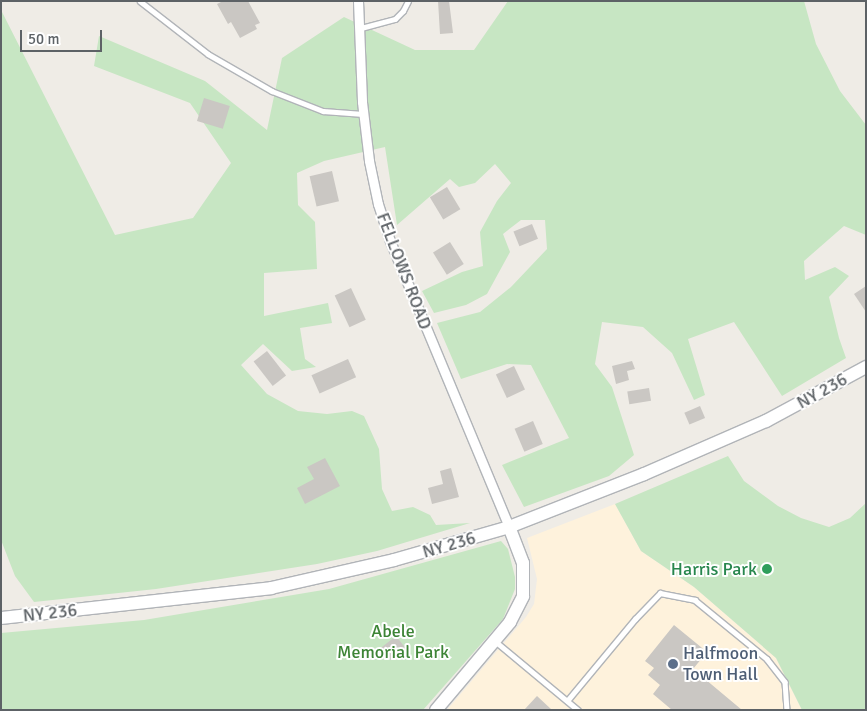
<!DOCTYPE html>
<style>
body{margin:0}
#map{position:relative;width:867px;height:711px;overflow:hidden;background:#efece6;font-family:Signika,sans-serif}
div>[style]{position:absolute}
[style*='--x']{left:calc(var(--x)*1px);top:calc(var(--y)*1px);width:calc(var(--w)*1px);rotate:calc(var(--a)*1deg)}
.commercial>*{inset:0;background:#fef2dc}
.green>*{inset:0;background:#c7e6c3}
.building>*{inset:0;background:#cac7c3;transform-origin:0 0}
.roads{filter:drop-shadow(1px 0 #b1b4b8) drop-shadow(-1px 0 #b1b4b8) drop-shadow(0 1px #b1b4b8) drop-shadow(0 -1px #b1b4b8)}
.lane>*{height:4.5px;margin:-2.25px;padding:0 2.25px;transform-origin:2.25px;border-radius:2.25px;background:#fff}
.street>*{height:9px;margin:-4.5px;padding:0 4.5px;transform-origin:4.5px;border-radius:4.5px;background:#fff}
.secondary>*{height:12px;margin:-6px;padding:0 6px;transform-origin:6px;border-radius:6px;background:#fff}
.dots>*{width:14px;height:14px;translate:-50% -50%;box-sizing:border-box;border:2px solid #fff;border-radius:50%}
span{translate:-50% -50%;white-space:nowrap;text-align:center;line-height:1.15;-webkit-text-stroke:4px #fff;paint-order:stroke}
.street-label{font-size:18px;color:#5d6266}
.leisure-label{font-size:18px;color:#27864d}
.right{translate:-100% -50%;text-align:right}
.park-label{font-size:18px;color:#3d8436}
.service-label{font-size:18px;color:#4e5e75}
.left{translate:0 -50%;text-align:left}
.frame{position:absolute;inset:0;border:2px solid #5d6266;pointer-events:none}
.scale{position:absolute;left:20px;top:30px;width:82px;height:22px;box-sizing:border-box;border:2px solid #5d6266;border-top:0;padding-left:6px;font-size:15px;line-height:18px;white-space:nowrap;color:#5d6266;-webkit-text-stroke:4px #fff;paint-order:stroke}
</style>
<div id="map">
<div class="commercial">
<div style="clip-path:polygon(615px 504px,641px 551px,694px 587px,776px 658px,802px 710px,447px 710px,526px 617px,534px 604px,537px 579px,527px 538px)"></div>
</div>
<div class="green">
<div style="clip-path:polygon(508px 1px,804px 1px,816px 44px,840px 91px,866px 125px,866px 235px,844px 226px,804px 261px,805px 280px,835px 267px,849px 276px,829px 297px,839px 338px,846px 358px,782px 396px,734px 322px,688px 339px,705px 395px,694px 400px,672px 353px,643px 327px,602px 322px,595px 364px,612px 387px,634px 455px,609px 476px,524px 507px,502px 465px,569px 438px,531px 365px,507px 364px,461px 379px,437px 323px,480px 312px,511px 287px,547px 249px,545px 220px,521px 220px,503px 234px,510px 252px,487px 294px,466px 305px,434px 313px,422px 291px,462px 272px,483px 266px,480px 232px,497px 201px,511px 183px,495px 164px,475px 183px,459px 187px,450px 179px,397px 225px,385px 147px,324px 161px,297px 173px,298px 205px,315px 222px,317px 269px,264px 273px,264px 316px,328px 303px,332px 323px,300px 328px,305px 359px,316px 367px,292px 371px,263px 344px,241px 365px,267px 394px,298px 411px,327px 414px,352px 411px,364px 416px,379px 449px,382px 489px,392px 511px,413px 507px,430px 515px,436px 525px,470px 523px,377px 551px,317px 564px,156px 589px,34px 602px,15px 576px,1px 540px,1px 10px,115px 235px,193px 218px,231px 163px,190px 103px,94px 66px,99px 36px,205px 81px,267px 130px,282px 58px,344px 17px,415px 50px,474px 50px)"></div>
<div style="clip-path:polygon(728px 456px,744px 481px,778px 506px,801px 518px,829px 527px,850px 518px,866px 503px,866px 710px,802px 710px,776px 658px,694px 587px,641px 551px,615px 504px)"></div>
<div style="clip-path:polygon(501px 541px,508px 549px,515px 577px,515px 589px,503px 619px,423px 710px,1px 710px,1px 633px,144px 620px,329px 589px)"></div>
</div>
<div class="building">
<div style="clip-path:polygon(223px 1px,248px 1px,260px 23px,255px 25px,257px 29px,240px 38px,231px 22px,228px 24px,217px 4px)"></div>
<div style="clip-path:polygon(438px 1px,449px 1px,453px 33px,440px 34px)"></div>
<div style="left:204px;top:98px;width:27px;height:24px;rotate:17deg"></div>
<div style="left:332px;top:171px;width:31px;height:23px;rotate:77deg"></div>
<div style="left:447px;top:187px;width:26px;height:20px;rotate:59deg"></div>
<div style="left:532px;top:224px;width:16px;height:20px;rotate:68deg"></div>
<div style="left:450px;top:242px;width:26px;height:20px;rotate:58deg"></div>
<div style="clip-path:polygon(866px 286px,866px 312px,854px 294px)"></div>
<div style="left:351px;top:288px;width:35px;height:18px;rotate:65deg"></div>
<div style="left:267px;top:351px;width:31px;height:17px;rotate:52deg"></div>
<div style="left:348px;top:359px;width:20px;height:40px;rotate:66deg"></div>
<div style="clip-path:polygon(632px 361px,635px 369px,627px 371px,629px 380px,616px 384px,612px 366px)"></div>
<div style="left:514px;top:366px;width:26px;height:20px;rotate:65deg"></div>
<div style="left:649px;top:388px;width:13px;height:22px;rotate:81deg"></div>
<div style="left:700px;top:406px;width:13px;height:17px;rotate:67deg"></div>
<div style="left:533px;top:421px;width:25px;height:20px;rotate:67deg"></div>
<div style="clip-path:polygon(325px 458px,340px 486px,305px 504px,297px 488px,314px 479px,307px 467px)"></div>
<div style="clip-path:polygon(451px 468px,459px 497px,432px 504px,428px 488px,443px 484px,440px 471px)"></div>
<div style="clip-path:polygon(674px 625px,707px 652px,693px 669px,742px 710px,672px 710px,653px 694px,660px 685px,648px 675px,654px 668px,645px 661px)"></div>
<div style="left:396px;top:636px;width:16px;height:19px;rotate:52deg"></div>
<div style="clip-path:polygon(537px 696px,552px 710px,524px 710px)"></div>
</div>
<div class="roads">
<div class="lane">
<div style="--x:140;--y:1;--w:86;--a:37.9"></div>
<div style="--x:208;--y:54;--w:74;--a:30"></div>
<div style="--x:272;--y:91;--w:55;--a:21.4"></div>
<div style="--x:323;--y:111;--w:40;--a:4.3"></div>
<div style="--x:361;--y:28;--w:35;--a:-15"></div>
<div style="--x:395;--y:19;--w:11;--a:-45"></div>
<div style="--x:403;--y:11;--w:11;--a:-63"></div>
<div style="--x:495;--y:641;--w:108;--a:39.7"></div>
<div style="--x:567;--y:701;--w:107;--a:-50.3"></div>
<div style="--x:635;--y:619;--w:36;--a:-46"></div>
<div style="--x:660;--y:593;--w:36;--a:11"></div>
<div style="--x:695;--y:600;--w:93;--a:39.3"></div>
<div style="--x:767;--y:659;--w:29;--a:52"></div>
<div style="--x:785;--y:682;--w:28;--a:86"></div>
</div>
<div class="street">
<div style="--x:358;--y:1;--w:101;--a:87.7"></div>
<div style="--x:362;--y:102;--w:59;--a:83.2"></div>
<div style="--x:369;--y:161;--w:44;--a:78.2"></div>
<div style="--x:378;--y:204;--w:39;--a:72"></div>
<div style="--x:390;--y:241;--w:310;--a:67.4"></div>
</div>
<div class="secondary">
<div style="--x:1;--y:618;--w:272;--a:-6.3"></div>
<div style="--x:271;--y:588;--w:126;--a:-12.8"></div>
<div style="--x:394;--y:560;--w:120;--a:-16"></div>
<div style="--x:509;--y:527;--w:145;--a:-21.4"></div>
<div style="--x:644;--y:474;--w:133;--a:-23.5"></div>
<div style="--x:766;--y:421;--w:114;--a:-28.4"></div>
<div style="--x:436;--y:710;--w:115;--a:-49.9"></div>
<div style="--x:510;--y:622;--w:29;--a:-63"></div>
<div style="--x:523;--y:596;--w:33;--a:-90"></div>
<div style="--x:523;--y:563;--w:39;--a:-111"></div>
</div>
</div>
<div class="dots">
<div style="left:767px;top:569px;background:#2e9e5b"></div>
<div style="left:673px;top:664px;background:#5c6f8a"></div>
</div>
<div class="street-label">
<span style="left:404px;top:271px;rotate:69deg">FELLOWS ROAD</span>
<span style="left:822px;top:391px;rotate:-29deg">NY 236</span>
<span style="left:449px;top:545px;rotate:-16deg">NY 236</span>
<span style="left:50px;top:613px;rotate:-6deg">NY 236</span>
</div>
<div class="leisure-label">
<span class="right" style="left:757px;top:569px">Harris Park</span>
</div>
<div class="park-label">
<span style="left:393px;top:642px">Abele<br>Memorial Park</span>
</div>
<div class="service-label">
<span class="left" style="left:683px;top:664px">Halfmoon<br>Town Hall</span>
</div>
<div class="frame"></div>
<div class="scale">50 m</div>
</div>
